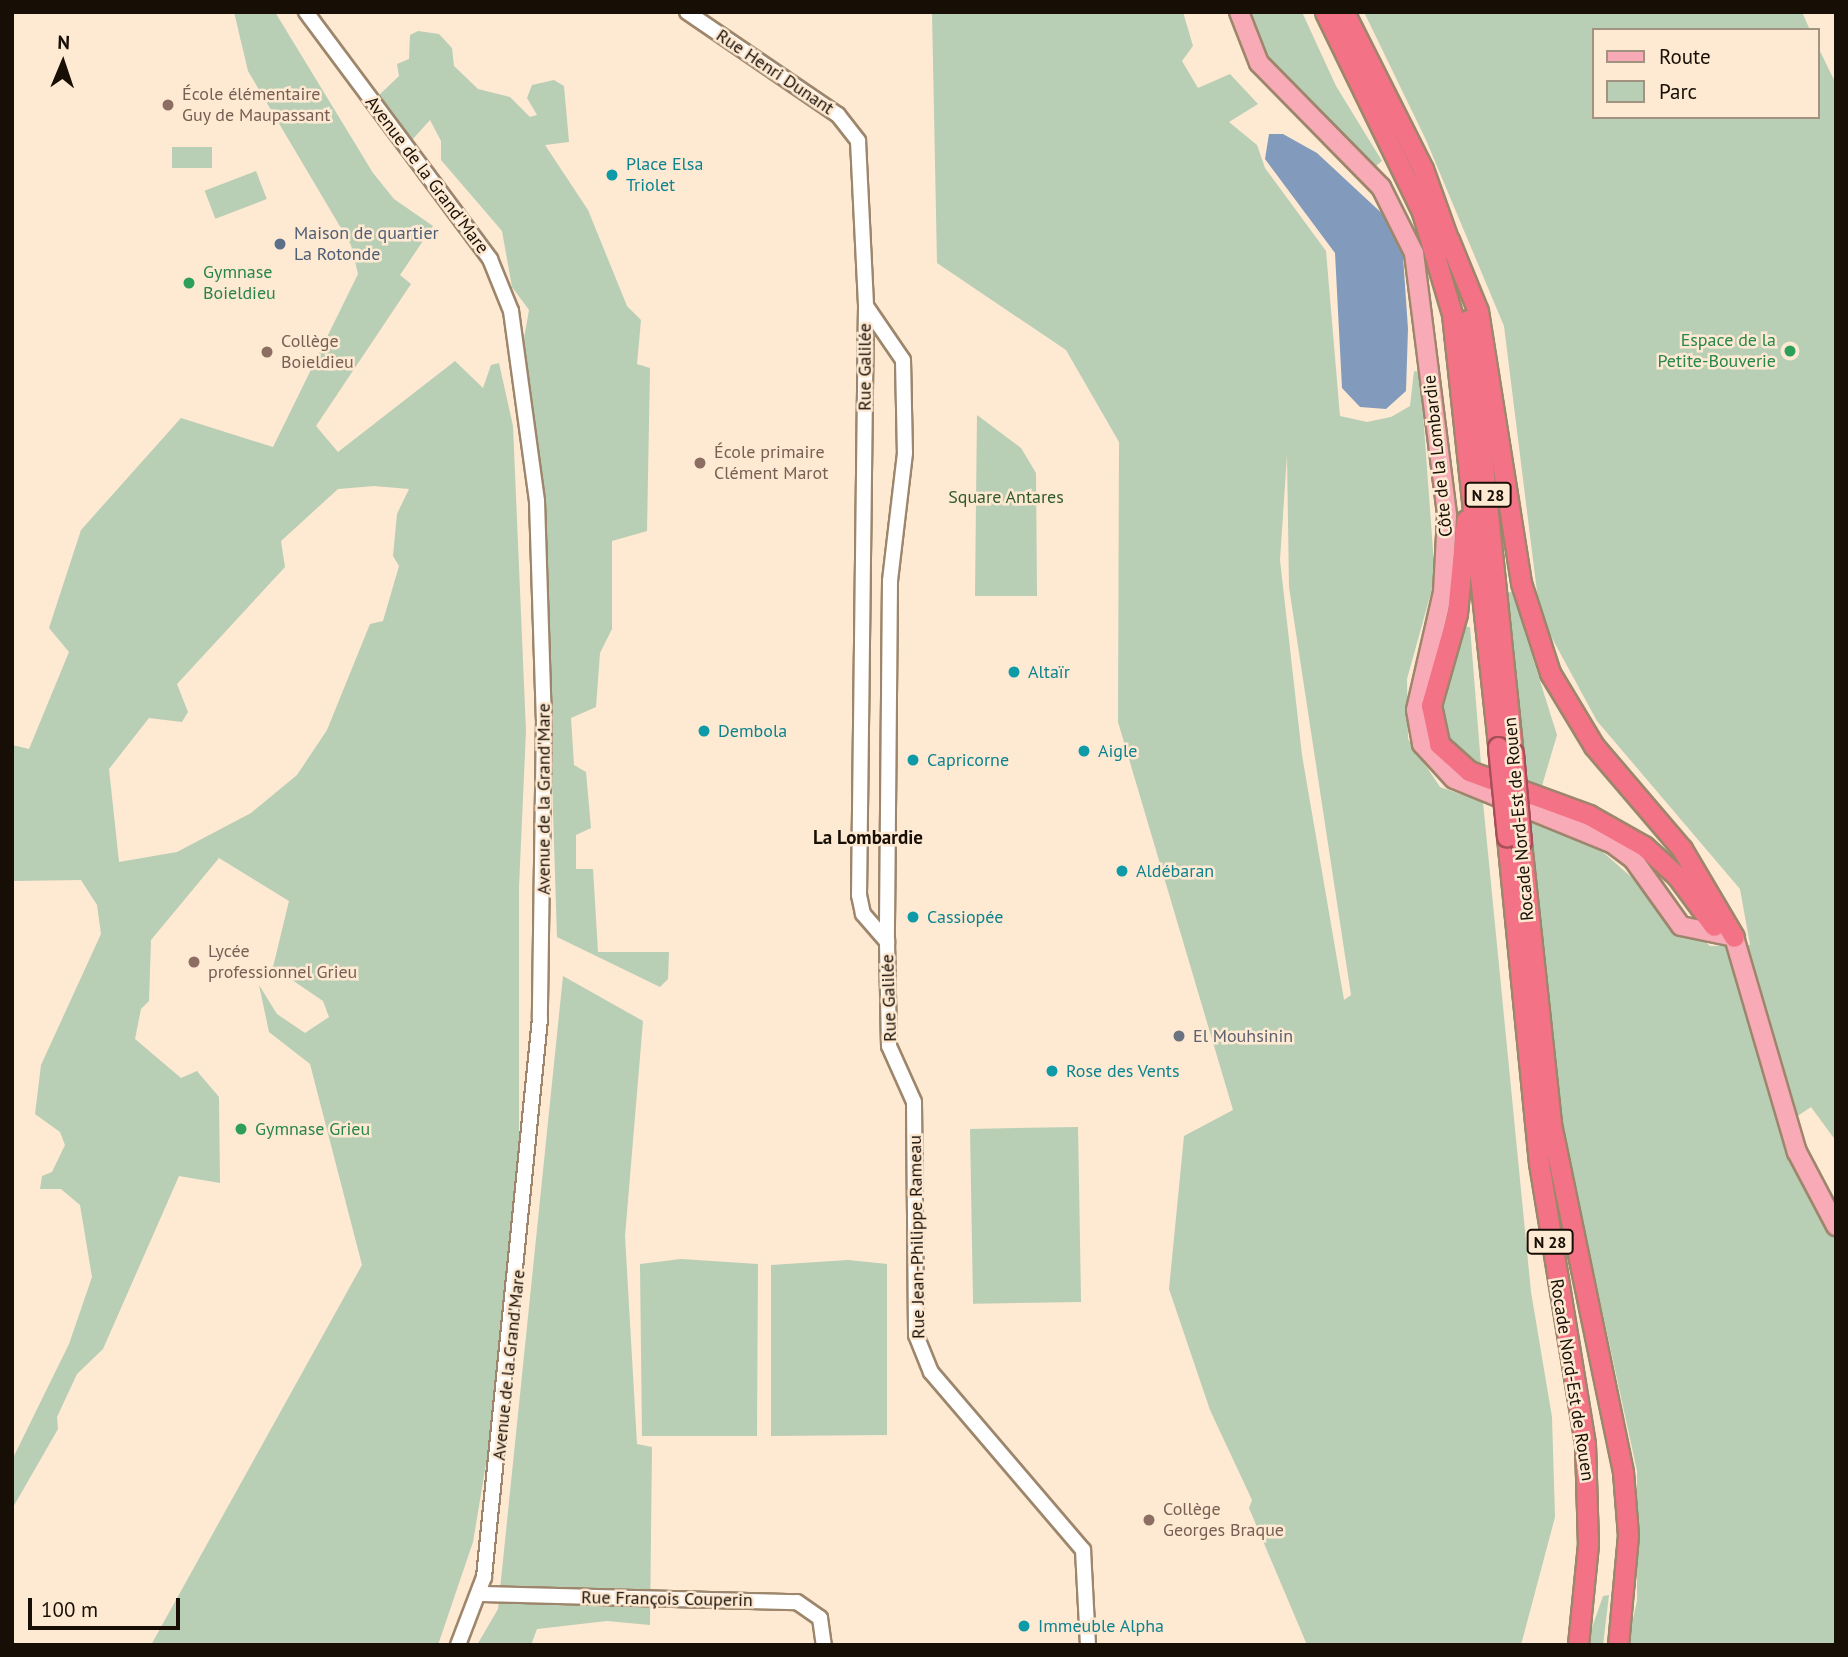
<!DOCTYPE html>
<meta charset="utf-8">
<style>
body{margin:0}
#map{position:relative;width:1848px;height:1657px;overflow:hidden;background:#fee9d2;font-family:"PT Sans",sans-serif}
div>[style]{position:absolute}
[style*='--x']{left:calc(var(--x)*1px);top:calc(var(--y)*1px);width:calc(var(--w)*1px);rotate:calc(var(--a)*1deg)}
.green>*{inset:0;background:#b8ceb5;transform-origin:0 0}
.water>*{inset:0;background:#829bbc}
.roads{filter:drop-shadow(2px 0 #9d866b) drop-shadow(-2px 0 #9d866b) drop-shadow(0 2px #9d866b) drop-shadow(0 -2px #9d866b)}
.minor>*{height:14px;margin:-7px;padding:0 7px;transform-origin:7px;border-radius:7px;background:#fff}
.major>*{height:18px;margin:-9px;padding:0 9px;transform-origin:9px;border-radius:9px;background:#f8aab6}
.highway>*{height:19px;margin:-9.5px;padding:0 9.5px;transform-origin:9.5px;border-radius:9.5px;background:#f47286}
.bridges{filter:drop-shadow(2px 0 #a74f59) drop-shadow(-2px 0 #a74f59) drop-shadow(0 2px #a74f59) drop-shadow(0 -2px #a74f59)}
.highway-bridge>*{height:19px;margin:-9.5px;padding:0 9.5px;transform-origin:9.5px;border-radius:9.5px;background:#f47286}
.dots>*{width:19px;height:19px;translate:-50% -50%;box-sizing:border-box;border:4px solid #fee9d2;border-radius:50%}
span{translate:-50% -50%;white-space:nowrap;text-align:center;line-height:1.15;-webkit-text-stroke:5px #fee9d2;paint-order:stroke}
.shield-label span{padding:2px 5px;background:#fee9d2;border:2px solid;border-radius:5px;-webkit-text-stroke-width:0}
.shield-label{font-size:16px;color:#170f05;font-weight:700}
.street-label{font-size:18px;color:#170f05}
.education-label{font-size:18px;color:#785e54}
.left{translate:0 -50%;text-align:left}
.culture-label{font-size:18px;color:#0d838f}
.service-label{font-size:18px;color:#4e5e75}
.leisure-label{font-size:18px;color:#27864d}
.right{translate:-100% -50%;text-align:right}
.park-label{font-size:18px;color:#305b2d}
.worship-label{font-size:18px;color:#5b616d}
.neighbourhood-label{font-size:19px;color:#170f05;font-weight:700}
.frame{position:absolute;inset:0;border:14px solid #170f05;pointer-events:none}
.legend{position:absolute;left:1592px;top:28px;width:228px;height:91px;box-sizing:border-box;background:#fee9d2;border:2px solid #a29280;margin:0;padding:9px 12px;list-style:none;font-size:21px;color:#170f05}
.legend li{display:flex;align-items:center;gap:14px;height:35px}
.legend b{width:35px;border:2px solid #a29280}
.north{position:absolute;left:28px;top:28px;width:70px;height:70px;-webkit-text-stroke:5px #fee9d2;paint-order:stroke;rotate:2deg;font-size:19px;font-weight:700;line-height:28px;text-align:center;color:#170f05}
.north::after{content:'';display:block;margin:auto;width:24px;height:32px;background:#170f05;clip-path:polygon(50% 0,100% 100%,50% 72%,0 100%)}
.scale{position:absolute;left:28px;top:1598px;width:152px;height:32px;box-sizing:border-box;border:4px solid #170f05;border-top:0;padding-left:9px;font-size:21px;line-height:24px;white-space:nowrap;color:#170f05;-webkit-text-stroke:5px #fee9d2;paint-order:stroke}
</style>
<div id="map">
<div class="green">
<div style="clip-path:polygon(evenodd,234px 12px,275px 12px,373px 173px,394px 199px,433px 226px,400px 275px,411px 284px,316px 426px,338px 452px,455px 361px,483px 388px,491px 365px,499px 363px,513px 426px,526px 731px,519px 887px,519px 1176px,493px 1422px,473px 1542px,438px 1645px,151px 1645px,362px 1265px,310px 1064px,269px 1032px,259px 985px,277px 1014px,305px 1033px,329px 1017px,323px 1001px,273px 967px,289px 901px,219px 858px,151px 940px,149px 1001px,141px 1009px,135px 1039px,181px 1078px,197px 1071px,219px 1097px,220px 1183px,179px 1176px,103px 1349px,77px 1374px,57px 1417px,58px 1429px,12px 1509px,12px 1460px,69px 1344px,92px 1277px,80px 1205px,61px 1189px,40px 1189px,42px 1176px,52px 1172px,65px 1145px,60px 1132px,35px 1114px,41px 1065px,101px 934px,97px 905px,81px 880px,12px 881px,12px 745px,29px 749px,69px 652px,49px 628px,81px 530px,181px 418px,273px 447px,358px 274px,351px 245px,248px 71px,234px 12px,374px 486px,409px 489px,397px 514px,393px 556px,399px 566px,383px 621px,370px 624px,327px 730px,297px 775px,251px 813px,177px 852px,119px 862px,109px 769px,149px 718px,182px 722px,188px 712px,177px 684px,285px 567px,281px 541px,338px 489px,374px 486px)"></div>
<div style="clip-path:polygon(evenodd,932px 12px,1183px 12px,1193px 46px,1182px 61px,1198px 88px,1230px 74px,1258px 104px,1229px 122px,1257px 145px,1265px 168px,1326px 251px,1340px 416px,1367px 422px,1391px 417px,1410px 406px,1414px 371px,1420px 372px,1435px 578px,1407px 679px,1408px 739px,1440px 787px,1483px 802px,1531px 1292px,1552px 1417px,1555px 1517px,1521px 1645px,1307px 1645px,1249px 1508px,1252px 1500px,1210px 1410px,1169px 1289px,1184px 1136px,1233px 1110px,1118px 722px,1119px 442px,1066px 350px,937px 263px,932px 12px,1287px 455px,1289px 587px,1351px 995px,1344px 1000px,1302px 755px,1280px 560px,1287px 455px)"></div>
<div style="clip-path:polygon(1244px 12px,1302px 12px,1336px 86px,1382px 161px,1376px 166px,1253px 47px)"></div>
<div style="clip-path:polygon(1364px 12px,1802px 12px,1810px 30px,1594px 30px,1594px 117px,1818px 117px,1818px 47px,1836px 84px,1836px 1141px,1811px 1107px,1790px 1121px,1836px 1216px,1836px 1645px,1627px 1645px,1637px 1601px,1637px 1471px,1560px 1116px,1530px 821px,1588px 839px,1710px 946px,1750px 945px,1740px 889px,1597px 721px,1540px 616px,1504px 326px,1426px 140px)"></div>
<div style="clip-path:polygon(418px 31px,439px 34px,452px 48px,454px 66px,478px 89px,510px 97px,530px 117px,537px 115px,527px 98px,532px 85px,554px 80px,564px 86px,569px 142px,545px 145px,588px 210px,627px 306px,641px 320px,637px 364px,650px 368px,647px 531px,612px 541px,612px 629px,600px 653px,596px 707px,571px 718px,574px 765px,586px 772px,591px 828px,576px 835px,576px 869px,593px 869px,598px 952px,669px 952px,668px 979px,660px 987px,557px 937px,545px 564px,523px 344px,529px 310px,512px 287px,502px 231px,441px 160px,441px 141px,430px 120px,412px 140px,376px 98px,399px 76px,397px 64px,409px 59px,410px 35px)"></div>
<div style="left:212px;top:147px;width:21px;height:40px;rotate:90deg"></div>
<div style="left:256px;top:171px;width:30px;height:55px;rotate:69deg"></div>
<div style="clip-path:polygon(977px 415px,1021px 448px,1036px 473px,1037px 596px,975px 596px)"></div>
<div style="clip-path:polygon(1512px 592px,1557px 735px,1541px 789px,1521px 775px,1505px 593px)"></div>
<div style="clip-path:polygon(1459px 626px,1470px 627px,1481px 765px,1450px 748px,1437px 717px)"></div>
<div style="clip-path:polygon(563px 976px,643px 1021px,625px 1236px,637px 1444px,652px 1447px,650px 1625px,607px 1621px,537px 1629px,531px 1645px,477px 1645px,498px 1609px)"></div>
<div style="left:1078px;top:1127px;width:175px;height:108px;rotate:89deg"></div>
<div style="clip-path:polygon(681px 1259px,758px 1264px,757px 1436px,642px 1436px,640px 1264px)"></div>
<div style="clip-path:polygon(848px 1260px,887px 1264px,887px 1435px,771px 1436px,771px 1265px)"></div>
<div style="clip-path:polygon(1609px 1595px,1603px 1645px,1586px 1645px,1603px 1596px)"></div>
</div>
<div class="water">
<div style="clip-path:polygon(1269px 134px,1283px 134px,1317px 153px,1388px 219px,1403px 256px,1408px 329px,1406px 391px,1386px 409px,1360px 407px,1342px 388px,1335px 253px,1265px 159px)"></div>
</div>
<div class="roads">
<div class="minor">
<div style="--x:306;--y:12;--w:308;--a:53.3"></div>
<div style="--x:490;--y:259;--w:56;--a:68"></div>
<div style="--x:511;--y:311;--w:192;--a:82.2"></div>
<div style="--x:537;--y:501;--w:218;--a:88.2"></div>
<div style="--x:544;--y:719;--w:300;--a:90.8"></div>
<div style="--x:540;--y:1019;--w:561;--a:95.73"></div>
<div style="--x:484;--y:1577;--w:73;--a:110.9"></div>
<div style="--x:687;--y:12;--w:183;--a:34.3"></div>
<div style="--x:838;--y:115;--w:33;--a:52"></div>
<div style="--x:858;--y:141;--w:165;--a:87.2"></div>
<div style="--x:866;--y:306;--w:589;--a:90.68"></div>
<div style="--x:859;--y:895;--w:19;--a:78"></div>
<div style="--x:863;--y:914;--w:37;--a:49"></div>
<div style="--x:866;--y:306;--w:65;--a:55.6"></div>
<div style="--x:903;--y:360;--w:93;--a:88.8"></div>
<div style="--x:905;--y:453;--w:129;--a:96.7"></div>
<div style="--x:890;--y:581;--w:361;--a:90.5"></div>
<div style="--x:887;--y:942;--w:104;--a:88.9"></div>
<div style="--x:889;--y:1046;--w:61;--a:65.9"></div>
<div style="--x:914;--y:1102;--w:233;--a:89.5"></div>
<div style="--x:916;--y:1335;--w:40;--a:68"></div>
<div style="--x:931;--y:1372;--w:234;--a:49.5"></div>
<div style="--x:1083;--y:1550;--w:95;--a:87"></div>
<div style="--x:482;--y:1594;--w:315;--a:1.5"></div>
<div style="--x:797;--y:1602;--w:28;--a:35"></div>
<div style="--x:820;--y:1618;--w:27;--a:82"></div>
</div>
<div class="major">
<div style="--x:1239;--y:12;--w:55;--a:68.6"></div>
<div style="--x:1259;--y:63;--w:174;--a:45.5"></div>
<div style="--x:1381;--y:187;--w:74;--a:63.4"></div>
<div style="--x:1414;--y:253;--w:265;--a:82.8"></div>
<div style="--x:1447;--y:516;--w:76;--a:93"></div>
<div style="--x:1443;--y:592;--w:121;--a:102.9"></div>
<div style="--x:1416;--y:710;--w:35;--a:80"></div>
<div style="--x:1422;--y:744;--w:47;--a:47.6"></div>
<div style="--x:1454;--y:779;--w:172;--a:22.2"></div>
<div style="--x:1613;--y:844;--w:25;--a:37"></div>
<div style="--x:1633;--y:859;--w:82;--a:54.4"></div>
<div style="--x:1681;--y:926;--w:54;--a:11.7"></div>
<div style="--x:1734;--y:937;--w:224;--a:73.7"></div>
<div style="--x:1797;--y:1152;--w:84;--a:62.2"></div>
</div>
<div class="highway">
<div style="--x:1325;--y:12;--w:222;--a:64.1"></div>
<div style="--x:1422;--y:212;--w:106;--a:73.6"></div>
<div style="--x:1452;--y:314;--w:435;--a:83.9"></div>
<div style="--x:1344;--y:12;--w:176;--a:63.3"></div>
<div style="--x:1423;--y:169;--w:86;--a:70.3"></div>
<div style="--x:1449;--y:240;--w:77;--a:67.8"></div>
<div style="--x:1478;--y:311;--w:275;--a:81"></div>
<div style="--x:1521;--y:583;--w:95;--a:72.1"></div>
<div style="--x:1550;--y:673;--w:85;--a:58.9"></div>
<div style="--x:1594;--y:746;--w:135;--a:49.5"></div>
<div style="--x:1682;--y:849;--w:102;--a:59.4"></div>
<div style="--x:1468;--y:320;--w:435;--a:84.1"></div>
<div style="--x:1466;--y:520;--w:94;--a:95.5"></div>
<div style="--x:1457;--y:614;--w:95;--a:105.9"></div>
<div style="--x:1431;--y:705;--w:40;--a:78"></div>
<div style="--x:1439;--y:744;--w:40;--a:42"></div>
<div style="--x:1469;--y:771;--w:128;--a:20.1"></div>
<div style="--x:1589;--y:815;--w:63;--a:29.4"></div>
<div style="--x:1644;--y:846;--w:45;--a:42.3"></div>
<div style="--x:1677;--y:876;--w:62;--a:53.5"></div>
<div style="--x:1507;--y:837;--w:328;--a:84.4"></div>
<div style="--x:1539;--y:1163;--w:285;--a:80.7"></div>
<div style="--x:1585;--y:1444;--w:100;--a:88.3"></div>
<div style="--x:1588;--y:1544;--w:101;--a:95.7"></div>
<div style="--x:1521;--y:842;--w:284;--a:83.9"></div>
<div style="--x:1551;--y:1124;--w:355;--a:78.3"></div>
<div style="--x:1623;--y:1472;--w:63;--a:85.5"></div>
<div style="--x:1628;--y:1535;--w:110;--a:95.2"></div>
</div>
</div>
<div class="bridges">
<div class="highway-bridge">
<div style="--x:1498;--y:747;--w:90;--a:84.3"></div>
<div style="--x:1513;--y:753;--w:89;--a:84.9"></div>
</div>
</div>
<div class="dots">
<div style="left:168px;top:105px;background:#8d6e63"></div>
<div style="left:612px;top:175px;background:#0f9aa8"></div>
<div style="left:280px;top:244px;background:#5c6f8a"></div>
<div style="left:189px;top:283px;background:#2e9e5b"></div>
<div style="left:1790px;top:351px;background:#2e9e5b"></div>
<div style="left:267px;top:352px;background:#8d6e63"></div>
<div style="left:700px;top:463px;background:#8d6e63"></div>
<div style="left:1014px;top:672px;background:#0f9aa8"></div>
<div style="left:704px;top:731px;background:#0f9aa8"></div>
<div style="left:1084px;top:751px;background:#0f9aa8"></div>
<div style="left:913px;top:760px;background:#0f9aa8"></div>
<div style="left:1122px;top:871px;background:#0f9aa8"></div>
<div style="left:913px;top:917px;background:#0f9aa8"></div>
<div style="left:194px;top:962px;background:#8d6e63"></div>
<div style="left:1179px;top:1036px;background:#6b7280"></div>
<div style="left:1052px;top:1071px;background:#0f9aa8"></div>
<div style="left:241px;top:1129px;background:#2e9e5b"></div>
<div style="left:1149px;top:1520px;background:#8d6e63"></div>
<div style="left:1024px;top:1626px;background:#0f9aa8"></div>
</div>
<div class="shield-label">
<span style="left:1488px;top:495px">N 28</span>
<span style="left:1550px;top:1242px">N 28</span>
</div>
<div class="street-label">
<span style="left:775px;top:72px;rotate:34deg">Rue Henri Dunant</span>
<span style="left:427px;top:175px;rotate:53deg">Avenue de la Grand'Mare</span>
<span style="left:865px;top:367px;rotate:-90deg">Rue Galilée</span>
<span style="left:1438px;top:456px;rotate:-96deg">Côte de la Lombardie</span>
<span style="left:544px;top:799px;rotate:-90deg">Avenue de la Grand'Mare</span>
<span style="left:1519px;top:819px;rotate:-95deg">Rocade Nord-Est de Rouen</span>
<span style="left:889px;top:998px;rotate:-92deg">Rue Galilée</span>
<span style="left:917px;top:1237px;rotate:-91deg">Rue Jean-Philippe Rameau</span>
<span style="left:509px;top:1365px;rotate:-84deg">Avenue de la Grand'Mare</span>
<span style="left:1572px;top:1380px;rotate:81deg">Rocade Nord-Est de Rouen</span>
<span style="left:667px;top:1599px;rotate:1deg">Rue François Couperin</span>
</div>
<div class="education-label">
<span class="left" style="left:182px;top:105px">École élémentaire<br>Guy de Maupassant</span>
<span class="left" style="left:281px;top:352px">Collège<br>Boieldieu</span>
<span class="left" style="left:714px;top:463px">École primaire<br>Clément Marot</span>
<span class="left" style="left:208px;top:962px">Lycée<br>professionnel Grieu</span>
<span class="left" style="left:1163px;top:1520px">Collège<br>Georges Braque</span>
</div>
<div class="culture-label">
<span class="left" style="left:626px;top:175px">Place Elsa<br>Triolet</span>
<span class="left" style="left:1028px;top:672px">Altaïr</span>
<span class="left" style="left:718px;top:731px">Dembola</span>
<span class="left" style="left:1098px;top:751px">Aigle</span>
<span class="left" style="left:927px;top:760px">Capricorne</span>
<span class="left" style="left:1136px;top:871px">Aldébaran</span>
<span class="left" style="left:927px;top:917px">Cassiopée</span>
<span class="left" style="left:1066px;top:1071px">Rose des Vents</span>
<span class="left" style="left:1038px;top:1626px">Immeuble Alpha</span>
</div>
<div class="service-label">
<span class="left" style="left:294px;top:244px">Maison de quartier<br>La Rotonde</span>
</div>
<div class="leisure-label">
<span class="left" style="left:203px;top:283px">Gymnase<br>Boieldieu</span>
<span class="right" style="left:1776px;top:351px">Espace de la<br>Petite-Bouverie</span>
<span class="left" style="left:255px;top:1129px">Gymnase Grieu</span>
</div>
<div class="park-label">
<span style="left:1006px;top:497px">Square Antares</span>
</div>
<div class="worship-label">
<span class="left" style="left:1193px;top:1036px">El Mouhsinin</span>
</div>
<div class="neighbourhood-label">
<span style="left:868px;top:838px">La Lombardie</span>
</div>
<div class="frame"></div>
<ul class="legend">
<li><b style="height:9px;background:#f8aab6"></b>Route</li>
<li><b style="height:19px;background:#b8ceb5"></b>Parc</li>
</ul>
<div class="north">N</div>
<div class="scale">100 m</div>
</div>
